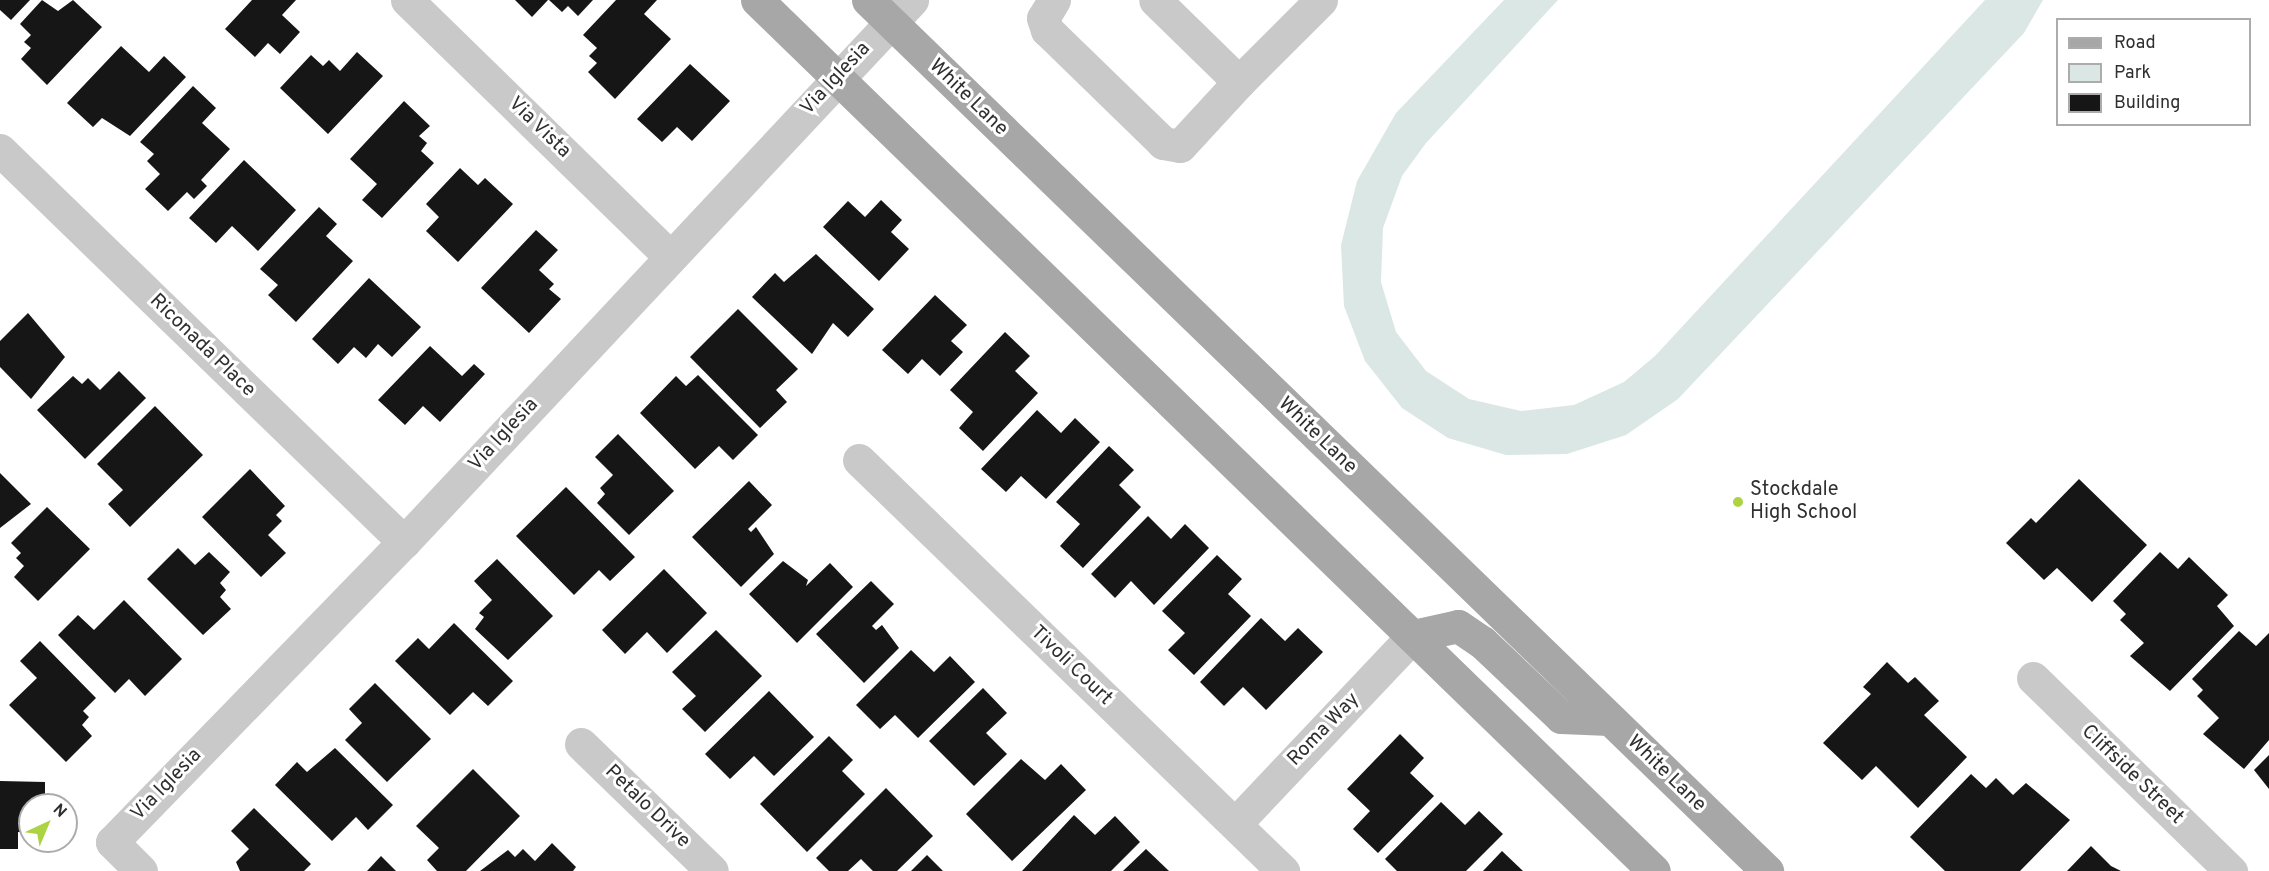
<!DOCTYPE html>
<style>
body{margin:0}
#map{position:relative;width:2269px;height:871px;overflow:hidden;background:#fff;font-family:Overpass,sans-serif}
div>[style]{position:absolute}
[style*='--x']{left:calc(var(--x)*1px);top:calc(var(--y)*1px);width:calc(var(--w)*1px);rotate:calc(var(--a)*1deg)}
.green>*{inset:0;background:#dbe7e5}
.building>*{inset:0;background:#161616}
.minor>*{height:33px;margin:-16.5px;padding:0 16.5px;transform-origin:16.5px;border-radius:16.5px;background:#c9c9c9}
.major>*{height:33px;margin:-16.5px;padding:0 16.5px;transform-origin:16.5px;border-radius:16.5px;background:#a7a7a7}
.dots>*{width:16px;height:16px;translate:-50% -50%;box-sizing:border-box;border:3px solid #fff;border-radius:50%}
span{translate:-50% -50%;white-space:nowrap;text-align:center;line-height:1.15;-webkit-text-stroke:6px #fff;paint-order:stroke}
.street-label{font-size:20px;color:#2f2f2f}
.poi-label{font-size:20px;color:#2f2f2f}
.left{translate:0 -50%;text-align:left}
.legend{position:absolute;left:2056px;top:18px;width:195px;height:108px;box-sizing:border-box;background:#fff;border:2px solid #acacac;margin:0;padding:8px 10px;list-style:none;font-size:18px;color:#2f2f2f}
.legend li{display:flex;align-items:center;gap:12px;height:30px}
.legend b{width:30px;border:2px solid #acacac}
.north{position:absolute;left:18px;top:793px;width:60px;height:60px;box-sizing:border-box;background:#fff;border:2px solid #acacac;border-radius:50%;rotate:44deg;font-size:16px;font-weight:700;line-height:24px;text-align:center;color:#2f2f2f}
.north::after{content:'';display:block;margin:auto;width:21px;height:27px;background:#acd442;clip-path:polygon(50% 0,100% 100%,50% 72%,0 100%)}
</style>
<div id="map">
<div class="green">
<div style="clip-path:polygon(1504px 0,1558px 0,1426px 143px,1402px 176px,1383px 228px,1381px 282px,1396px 332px,1426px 371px,1469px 399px,1521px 411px,1574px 405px,1624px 382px,1655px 356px,1985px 0,2043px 0,2024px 33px,1678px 399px,1626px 435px,1567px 454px,1506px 455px,1448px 438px,1402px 408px,1365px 361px,1344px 306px,1341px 245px,1357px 181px,1396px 113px)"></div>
</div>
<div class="building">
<div style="clip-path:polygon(0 0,30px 0,11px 20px,0 10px)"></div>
<div style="clip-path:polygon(42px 0,58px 11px,73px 0,102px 27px,47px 85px,21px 59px,31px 48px,24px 42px,31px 35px,20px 24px)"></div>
<div style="clip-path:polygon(252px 0,296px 0,282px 15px,300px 32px,280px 54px,268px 43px,255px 57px,225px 29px)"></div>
<div style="clip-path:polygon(515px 0,548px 0,532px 17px)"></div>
<div style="clip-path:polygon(549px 0,593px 0,578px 16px,568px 6px,562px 12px)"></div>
<div style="clip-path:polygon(616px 0,657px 0,644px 14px,671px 39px,615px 99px,588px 72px,597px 63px,589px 56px,597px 48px,583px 35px)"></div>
<div style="clip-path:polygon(121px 46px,149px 72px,164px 56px,186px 77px,130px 136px,102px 118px,93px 127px,67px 103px)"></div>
<div style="clip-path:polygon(357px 52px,383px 76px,328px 134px,280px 88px,311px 55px,323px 66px,329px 60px,340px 71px)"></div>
<div style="clip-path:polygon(690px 64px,730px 101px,692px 141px,677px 127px,662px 142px,637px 119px)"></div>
<div style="clip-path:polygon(193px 86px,216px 108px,202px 123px,230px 149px,201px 180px,207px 186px,194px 199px,187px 192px,168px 211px,145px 189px,160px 174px,147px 161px,154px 154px,140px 142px)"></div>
<div style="clip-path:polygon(404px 101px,430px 126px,419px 136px,427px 143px,421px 151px,434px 163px,382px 218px,362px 200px,377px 184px,350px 159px)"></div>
<div style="clip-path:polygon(244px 160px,296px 210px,258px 251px,232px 226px,216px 243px,189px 218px)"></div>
<div style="clip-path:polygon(460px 168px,478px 185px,485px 178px,513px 204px,458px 262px,426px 231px,439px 217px,426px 204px)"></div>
<div style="clip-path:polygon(881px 200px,902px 220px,891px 232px,909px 249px,879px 281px,823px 227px,848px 201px,865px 217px)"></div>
<div style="clip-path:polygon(319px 207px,337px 224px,326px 236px,353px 261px,296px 322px,268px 295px,278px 285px,260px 269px)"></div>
<div style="clip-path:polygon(536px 230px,558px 250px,539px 270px,554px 284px,549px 289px,561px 299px,529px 333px,481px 288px)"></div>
<div style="clip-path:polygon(816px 254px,874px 309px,848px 337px,833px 323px,812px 354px,752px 297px,775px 273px,784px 282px)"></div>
<div style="clip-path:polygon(369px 278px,421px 327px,392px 357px,378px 344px,366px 358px,354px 347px,338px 364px,312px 339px)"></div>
<div style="clip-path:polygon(935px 295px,967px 325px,951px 341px,963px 352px,940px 376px,922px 359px,908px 374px,882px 350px)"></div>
<div style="clip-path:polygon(738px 309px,798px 369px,776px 390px,787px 402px,760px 428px,690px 357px)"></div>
<div style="clip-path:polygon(28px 313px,65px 357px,31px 399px,0 367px,0 341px)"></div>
<div style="clip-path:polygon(1005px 332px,1030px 356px,1015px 371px,1038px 393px,983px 451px,959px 428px,973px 412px,950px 390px)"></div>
<div style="clip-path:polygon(430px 346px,462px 376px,474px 364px,485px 374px,440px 422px,423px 406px,405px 425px,378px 400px)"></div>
<div style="clip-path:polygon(119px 371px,146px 398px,85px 459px,37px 410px,73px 376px,82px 384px,88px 378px,100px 390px)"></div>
<div style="clip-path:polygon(698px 375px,758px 435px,733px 460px,719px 446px,695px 469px,640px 413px,676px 376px,686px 386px)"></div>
<div style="clip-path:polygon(155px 406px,203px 455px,130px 527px,108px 504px,123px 490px,97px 464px)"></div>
<div style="clip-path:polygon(1037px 410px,1061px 433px,1075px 418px,1100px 442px,1046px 499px,1021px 476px,1006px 492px,981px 469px)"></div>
<div style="clip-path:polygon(618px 434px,674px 491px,629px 535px,597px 503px,605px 494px,600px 488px,613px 475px,595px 457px)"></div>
<div style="clip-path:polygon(1109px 446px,1134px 470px,1119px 485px,1141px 507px,1083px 568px,1060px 546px,1080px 524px,1056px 502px)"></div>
<div style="clip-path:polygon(250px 469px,285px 506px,276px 515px,282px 521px,268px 535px,286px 553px,261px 577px,202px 517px)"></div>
<div style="clip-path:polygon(0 473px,31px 504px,0 528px)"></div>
<div style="clip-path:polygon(2079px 479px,2147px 545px,2092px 602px,2057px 568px,2044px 580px,2006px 543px,2031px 518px,2036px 523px)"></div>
<div style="clip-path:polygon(749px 481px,772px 505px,748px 529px,751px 532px,756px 527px,774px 554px,741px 587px,692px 537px)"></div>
<div style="clip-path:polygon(566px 487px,635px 557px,610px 581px,599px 570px,574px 595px,516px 536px)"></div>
<div style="clip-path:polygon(47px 507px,90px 549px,38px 601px,14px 577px,24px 566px,16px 558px,21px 553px,11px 543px)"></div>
<div style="clip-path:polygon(1148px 516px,1171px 539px,1185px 524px,1209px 548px,1154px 605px,1131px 581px,1115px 598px,1091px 574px)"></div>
<div style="clip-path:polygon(178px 548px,195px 565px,209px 552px,230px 572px,220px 583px,226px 590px,220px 597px,231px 609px,203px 635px,147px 579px)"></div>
<div style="clip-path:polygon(2160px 552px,2178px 569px,2189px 557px,2228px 595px,2217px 606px,2234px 626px,2170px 691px,2130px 656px,2144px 643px,2120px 620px,2126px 614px,2113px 601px)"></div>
<div style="clip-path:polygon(1217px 555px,1242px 579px,1228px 594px,1251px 616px,1194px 675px,1168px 650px,1185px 633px,1162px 611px)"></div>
<div style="clip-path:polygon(497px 559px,553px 616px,508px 660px,475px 629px,484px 617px,479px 613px,492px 600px,474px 581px)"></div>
<div style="clip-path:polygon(783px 561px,808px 580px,806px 586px,830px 563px,853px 587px,797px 643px,749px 594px)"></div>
<div style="clip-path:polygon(664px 569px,707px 613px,667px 653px,647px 632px,625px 654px,602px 630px)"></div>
<div style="clip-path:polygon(871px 581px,894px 604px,872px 626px,876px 630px,882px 625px,899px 648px,864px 683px,816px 634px)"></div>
<div style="clip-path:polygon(124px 600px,182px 659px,145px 696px,129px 679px,115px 693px,58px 635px,78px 615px,94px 630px)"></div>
<div style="clip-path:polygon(1261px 618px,1285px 641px,1298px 628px,1323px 652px,1266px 710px,1243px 687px,1224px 706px,1200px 682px)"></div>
<div style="clip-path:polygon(454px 623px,513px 681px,488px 706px,473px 692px,450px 715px,395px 661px,418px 638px,429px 649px)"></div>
<div style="clip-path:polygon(716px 630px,762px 676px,705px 732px,682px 709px,696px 696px,672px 672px)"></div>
<div style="clip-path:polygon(2239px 631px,2256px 646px,2269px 633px,2269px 740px,2244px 769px,2203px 734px,2219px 718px,2197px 696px,2203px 690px,2192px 679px)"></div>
<div style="clip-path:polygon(40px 641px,96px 698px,83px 711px,89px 717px,82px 725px,92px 736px,66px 762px,9px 705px,37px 678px,20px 661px)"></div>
<div style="clip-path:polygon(911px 650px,934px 672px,950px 656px,975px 682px,918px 738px,895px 715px,880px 729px,856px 705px)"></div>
<div style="clip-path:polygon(1887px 662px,1908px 683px,1915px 677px,1939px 701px,1924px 715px,1967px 757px,1918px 808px,1876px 766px,1862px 780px,1823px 743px,1871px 694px,1863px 687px)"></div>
<div style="clip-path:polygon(375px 683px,431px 739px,387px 782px,345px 740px,362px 723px,349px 709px)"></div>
<div style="clip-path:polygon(983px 688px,1007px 713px,986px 733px,1007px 754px,974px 786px,929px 741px)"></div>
<div style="clip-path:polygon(769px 691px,814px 737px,774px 776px,754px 756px,730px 779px,705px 754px)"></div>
<div style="clip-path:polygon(1400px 734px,1424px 758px,1410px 773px,1434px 796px,1378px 853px,1353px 829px,1370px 811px,1347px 789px)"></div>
<div style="clip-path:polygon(829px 736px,853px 760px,842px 771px,865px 794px,807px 852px,760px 804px)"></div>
<div style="clip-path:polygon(335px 748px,393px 805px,368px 830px,356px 817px,332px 841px,275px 785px,297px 762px,307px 772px)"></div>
<div style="clip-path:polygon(2269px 755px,2269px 789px,2254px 770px)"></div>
<div style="clip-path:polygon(1021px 759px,1045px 780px,1061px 764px,1086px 790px,1012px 861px,966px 814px)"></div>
<div style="clip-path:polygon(473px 769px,520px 816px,466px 871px,437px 871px,427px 860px,439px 848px,416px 826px)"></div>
<div style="clip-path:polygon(1971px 774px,1986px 788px,1996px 778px,2013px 795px,2026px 783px,2070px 820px,2020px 871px,1945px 871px,1910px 837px)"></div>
<div style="clip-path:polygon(0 781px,45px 782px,45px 805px,30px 805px,30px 833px,18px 832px,18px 849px,0 849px)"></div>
<div style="clip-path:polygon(886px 788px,933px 836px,897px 871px,873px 871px,861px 859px,848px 871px,829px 871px,816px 858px)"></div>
<div style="clip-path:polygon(1441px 802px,1465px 825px,1479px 811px,1503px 834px,1466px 871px,1397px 871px,1385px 859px)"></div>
<div style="clip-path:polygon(254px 808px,311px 864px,304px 871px,240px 871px,236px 862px,249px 849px,231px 831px)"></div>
<div style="clip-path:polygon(1074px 815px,1095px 835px,1115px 816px,1140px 842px,1111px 871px,1022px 871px)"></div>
<div style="clip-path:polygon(552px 843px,576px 867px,573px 871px,480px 871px,508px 850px,515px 857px,523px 849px,535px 861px)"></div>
<div style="clip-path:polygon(2091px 846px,2111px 866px,2121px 871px,2067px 871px)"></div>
<div style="clip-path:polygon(1146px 849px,1169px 871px,1123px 871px)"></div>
<div style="clip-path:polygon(1502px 851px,1523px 871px,1483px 871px)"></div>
<div style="clip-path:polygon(927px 855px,943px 871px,911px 871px)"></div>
<div style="clip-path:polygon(381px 856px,396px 871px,367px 871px)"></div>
</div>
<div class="minor">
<div style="--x:407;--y:0;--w:368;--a:44.3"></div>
<div style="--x:1054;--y:0;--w:21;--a:121"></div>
<div style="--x:1043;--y:18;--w:13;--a:72"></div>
<div style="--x:1047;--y:30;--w:162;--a:44.2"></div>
<div style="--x:1163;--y:143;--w:17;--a:10"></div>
<div style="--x:1180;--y:146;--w:87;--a:-47.3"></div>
<div style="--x:1239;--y:82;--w:117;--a:-135.7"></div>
<div style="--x:1239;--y:82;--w:116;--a:-45"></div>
<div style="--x:0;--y:150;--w:563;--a:44.14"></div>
<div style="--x:859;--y:460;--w:591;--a:44.11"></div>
<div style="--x:2033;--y:678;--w:277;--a:44.3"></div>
<div style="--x:581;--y:744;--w:182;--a:44.1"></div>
<div style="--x:1235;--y:824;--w:259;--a:-46.6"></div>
<div style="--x:141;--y:871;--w:41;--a:-135"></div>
<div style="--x:112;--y:842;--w:419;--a:-45.8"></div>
<div style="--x:404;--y:542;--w:743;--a:-46.85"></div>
</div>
<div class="major">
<div style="--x:757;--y:0;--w:1250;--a:44.16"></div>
<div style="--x:868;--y:0;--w:1252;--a:44.09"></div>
<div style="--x:1413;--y:636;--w:46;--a:-12.5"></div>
<div style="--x:1458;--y:626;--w:29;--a:34"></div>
<div style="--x:1482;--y:642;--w:109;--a:43.5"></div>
<div style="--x:1561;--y:717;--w:48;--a:2.4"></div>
</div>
<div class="dots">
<div style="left:1738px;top:502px;background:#acd442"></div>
</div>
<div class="street-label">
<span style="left:836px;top:79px;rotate:-47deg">Via Iglesia</span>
<span style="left:968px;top:98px;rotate:44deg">White Lane</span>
<span style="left:539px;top:128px;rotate:44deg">Via Vista</span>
<span style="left:202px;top:346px;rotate:44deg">Riconada Place</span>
<span style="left:504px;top:435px;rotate:-47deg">Via Iglesia</span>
<span style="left:1317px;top:436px;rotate:44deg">White Lane</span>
<span style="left:1071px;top:666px;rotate:44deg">Tivoli Court</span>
<span style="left:1324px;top:730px;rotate:-46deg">Roma Way</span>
<span style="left:1666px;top:774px;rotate:44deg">White Lane</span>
<span style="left:2132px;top:775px;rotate:44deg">Cliffside Street</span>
<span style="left:167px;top:785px;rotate:-46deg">Via Iglesia</span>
<span style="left:647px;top:807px;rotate:44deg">Petalo Drive</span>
</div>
<div class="poi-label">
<span class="left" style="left:1750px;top:502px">Stockdale<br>High School</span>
</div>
<ul class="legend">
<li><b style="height:8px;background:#a7a7a7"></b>Road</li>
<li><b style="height:16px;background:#dbe7e5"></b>Park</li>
<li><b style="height:16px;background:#161616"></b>Building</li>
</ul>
<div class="north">N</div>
</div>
